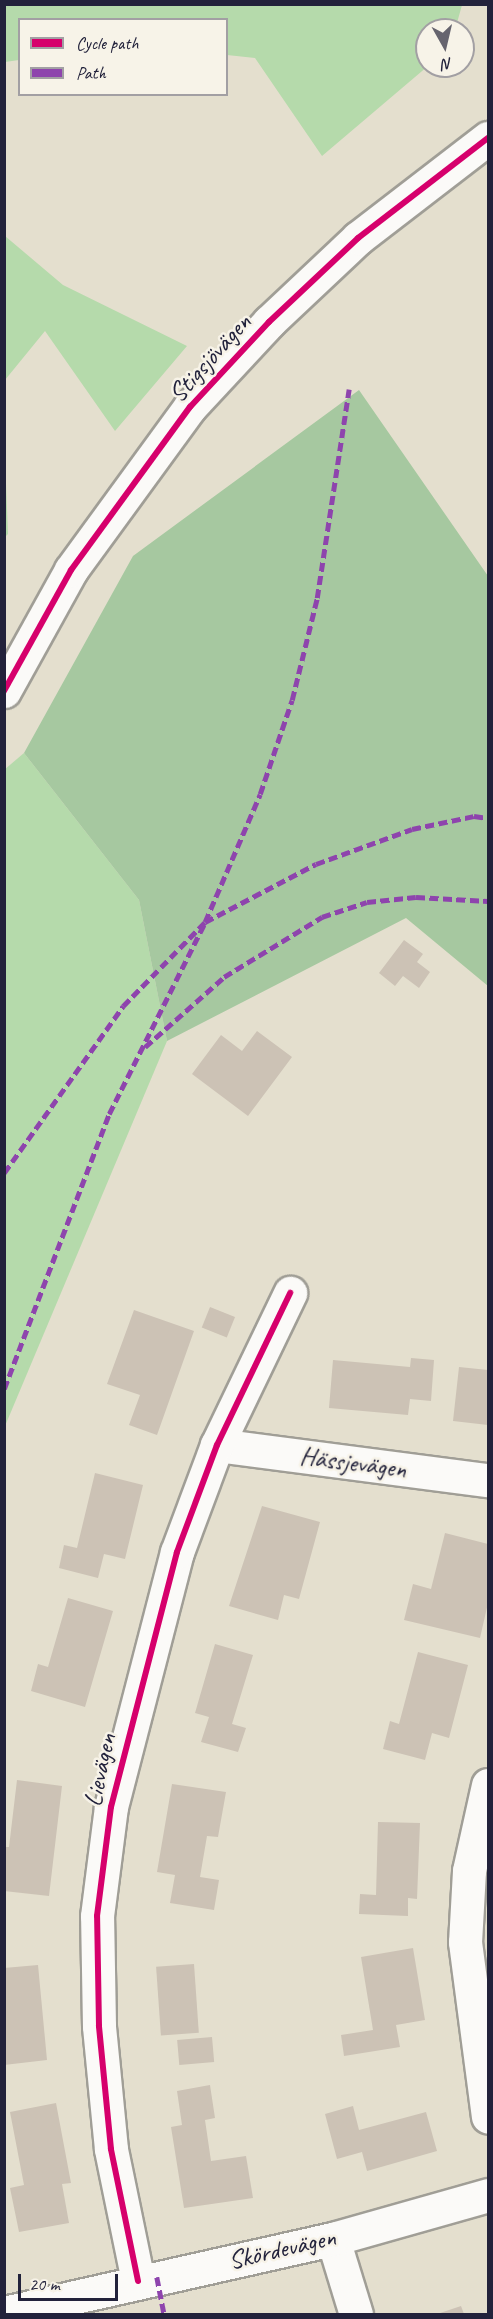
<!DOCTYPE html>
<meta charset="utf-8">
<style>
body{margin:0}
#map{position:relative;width:493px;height:2319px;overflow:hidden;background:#e4dfce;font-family:Caveat,sans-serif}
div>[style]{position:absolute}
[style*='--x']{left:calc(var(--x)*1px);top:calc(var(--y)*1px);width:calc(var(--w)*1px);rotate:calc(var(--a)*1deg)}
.green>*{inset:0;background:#b5daab}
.forest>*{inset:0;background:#a6c8a0}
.building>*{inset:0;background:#ccc2b5;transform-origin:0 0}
.roads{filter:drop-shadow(2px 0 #a09e96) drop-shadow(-2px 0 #a09e96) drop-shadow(0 2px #a09e96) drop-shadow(0 -2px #a09e96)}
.minor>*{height:33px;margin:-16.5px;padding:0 16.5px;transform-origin:16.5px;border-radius:16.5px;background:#fbfaf8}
.major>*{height:33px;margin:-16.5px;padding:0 16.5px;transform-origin:16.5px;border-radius:16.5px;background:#fbfaf8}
.quiet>*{height:4.5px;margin-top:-2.25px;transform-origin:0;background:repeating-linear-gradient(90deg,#8e44ad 0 9px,transparent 0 13.5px)}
.cycleway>*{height:6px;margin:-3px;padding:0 3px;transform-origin:3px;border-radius:3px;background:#d6006c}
span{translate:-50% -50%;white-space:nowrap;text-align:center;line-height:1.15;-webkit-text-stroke:5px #f7f3e8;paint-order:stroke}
.street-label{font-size:26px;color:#22223b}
.frame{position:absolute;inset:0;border:6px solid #22223b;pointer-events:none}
.legend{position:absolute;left:18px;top:18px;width:210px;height:78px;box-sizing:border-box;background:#f7f3e8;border:2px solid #a29fa3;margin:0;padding:8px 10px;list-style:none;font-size:18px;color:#22223b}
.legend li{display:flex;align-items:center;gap:12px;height:30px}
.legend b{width:30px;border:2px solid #a29fa3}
.north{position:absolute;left:415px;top:18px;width:60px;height:60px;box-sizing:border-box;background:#f7f3e8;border:2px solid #a29fa3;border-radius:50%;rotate:172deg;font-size:16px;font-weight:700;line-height:24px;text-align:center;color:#22223b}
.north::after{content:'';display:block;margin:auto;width:21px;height:27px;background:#66646e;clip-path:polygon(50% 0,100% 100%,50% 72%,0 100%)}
.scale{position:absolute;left:18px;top:2274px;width:100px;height:27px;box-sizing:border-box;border:3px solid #22223b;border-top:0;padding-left:8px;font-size:18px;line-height:21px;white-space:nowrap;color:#22223b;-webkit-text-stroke:4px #f7f3e8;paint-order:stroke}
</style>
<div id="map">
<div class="green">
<div style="clip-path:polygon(5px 4px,462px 4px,462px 5px,455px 30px,427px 30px,428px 66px,322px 156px,255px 58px,227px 55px,226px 20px,20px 20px,19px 60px,5px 62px)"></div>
<div style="clip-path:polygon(5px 236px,63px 285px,187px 346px,115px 431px,45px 331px,5px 380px)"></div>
<div style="clip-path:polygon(4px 433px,8px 534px,5px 537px,4px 537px)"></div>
<div style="clip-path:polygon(24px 753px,139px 900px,167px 1041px,5px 1426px,4px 770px)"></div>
</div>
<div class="forest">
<div style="clip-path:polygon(359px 390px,488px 576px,488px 986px,406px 918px,167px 1041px,139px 900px,24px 753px,133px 556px)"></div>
</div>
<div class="building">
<div style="clip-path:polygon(404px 940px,423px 954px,417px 962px,430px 972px,419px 988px,403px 976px,395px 986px,379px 973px)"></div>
<div style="clip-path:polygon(257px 1031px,292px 1057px,248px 1116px,192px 1074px,221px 1035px,242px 1051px)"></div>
<div style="left:210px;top:1307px;width:27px;height:22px;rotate:22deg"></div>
<div style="clip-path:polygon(134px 1310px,194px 1331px,157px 1435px,129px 1425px,140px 1395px,107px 1384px)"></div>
<div style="clip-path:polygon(411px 1358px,434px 1360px,431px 1401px,410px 1399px,408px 1415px,329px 1408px,333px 1360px,410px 1367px)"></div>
<div style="clip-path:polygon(459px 1367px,488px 1370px,488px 1425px,453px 1421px)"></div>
<div style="clip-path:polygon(95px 1473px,143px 1485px,125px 1559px,104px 1554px,98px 1578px,59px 1568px,64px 1545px,77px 1548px)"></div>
<div style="clip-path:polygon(262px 1506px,320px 1522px,299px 1599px,284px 1595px,278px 1620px,229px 1606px)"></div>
<div style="clip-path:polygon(445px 1533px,488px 1544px,488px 1603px,480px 1638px,404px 1620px,413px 1584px,431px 1589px)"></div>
<div style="clip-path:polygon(68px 1598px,113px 1611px,85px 1707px,31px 1691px,38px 1664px,48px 1667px)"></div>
<div style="clip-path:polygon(215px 1644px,253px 1655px,232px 1724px,246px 1728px,238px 1752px,201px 1742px,209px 1717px,195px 1713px)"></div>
<div style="clip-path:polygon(418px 1652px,468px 1665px,449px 1738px,432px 1733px,425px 1760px,383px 1749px,390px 1721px,399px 1724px)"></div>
<div style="clip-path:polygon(17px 1780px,62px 1786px,49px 1896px,4px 1891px,4px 1847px,9px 1847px)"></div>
<div style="clip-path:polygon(172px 1784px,226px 1792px,218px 1837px,207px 1836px,200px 1877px,219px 1880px,214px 1910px,170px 1903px,175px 1875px,157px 1872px)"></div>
<div style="clip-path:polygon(378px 1822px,420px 1823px,417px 1899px,408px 1898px,408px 1916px,359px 1914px,360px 1894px,376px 1895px)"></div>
<div style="clip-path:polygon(413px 1948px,425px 2020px,396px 2025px,400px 2047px,344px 2056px,341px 2035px,373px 2030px,361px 1957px)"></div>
<div style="left:194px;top:1964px;width:69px;height:38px;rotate:86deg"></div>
<div style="clip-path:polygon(38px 1965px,47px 2060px,4px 2065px,4px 1968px)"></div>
<div style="left:212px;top:2037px;width:25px;height:35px;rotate:85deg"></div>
<div style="clip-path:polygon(210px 2085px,215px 2118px,205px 2120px,211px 2161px,246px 2156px,253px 2198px,184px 2208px,171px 2127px,182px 2125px,177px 2091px)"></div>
<div style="clip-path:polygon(56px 2103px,71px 2183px,62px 2184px,69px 2223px,19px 2232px,10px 2188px,24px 2185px,10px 2112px)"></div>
<div style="clip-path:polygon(353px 2106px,359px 2130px,426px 2112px,437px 2151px,367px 2171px,362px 2152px,337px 2159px,325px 2114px)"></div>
<div style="clip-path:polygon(461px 2306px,464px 2314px,437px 2314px)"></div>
</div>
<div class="roads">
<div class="minor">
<div style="--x:217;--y:1445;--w:273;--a:7.4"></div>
<div style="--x:488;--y:1785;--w:88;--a:102.5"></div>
<div style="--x:469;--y:1871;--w:71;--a:93.2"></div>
<div style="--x:465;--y:1942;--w:176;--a:82.5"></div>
<div style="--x:333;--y:2239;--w:78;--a:73"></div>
<div style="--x:138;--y:2281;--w:135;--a:-101.6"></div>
<div style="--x:111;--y:2149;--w:124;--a:-95.6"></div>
<div style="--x:99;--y:2026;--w:110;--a:-91"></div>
<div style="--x:97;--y:1916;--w:110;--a:-82.7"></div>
<div style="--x:111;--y:1807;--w:263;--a:-75.5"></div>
<div style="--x:177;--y:1552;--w:114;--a:-69.5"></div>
<div style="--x:217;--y:1445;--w:169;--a:-64.3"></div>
<div style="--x:4;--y:2313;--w:337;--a:-12.7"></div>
<div style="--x:333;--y:2239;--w:161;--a:-15.8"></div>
</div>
<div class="major">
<div style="--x:4;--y:691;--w:138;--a:-61"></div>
<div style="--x:71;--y:570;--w:202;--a:-53.9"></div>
<div style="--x:190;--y:407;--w:116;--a:-47.1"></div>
<div style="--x:269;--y:322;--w:122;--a:-43.3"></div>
<div style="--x:358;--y:238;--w:164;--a:-37.6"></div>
</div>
</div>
<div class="quiet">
<div style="--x:145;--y:1047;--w:106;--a:-41.5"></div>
<div style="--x:224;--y:977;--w:115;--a:-31.5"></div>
<div style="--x:322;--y:917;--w:47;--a:-18.4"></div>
<div style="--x:367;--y:902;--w:49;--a:-5.8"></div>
<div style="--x:416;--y:897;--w:72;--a:3.2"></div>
<div style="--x:4;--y:1173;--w:205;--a:-54.5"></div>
<div style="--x:123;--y:1006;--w:117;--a:-45.7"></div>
<div style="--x:205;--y:922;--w:125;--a:-27.6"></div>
<div style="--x:316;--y:864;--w:102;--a:-20"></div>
<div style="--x:412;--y:829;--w:63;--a:-11.8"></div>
<div style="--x:474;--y:816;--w:14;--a:8"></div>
<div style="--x:4;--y:1389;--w:294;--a:-69.1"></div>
<div style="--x:109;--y:1114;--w:215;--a:-63.4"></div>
<div style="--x:205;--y:922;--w:139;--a:-66.7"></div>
<div style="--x:260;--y:794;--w:99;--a:-71.2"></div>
<div style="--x:292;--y:700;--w:105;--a:-76.2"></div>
<div style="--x:317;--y:598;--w:211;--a:-81.3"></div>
<div style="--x:157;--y:2277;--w:38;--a:79"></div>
</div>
<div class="cycleway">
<div style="--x:4;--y:691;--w:138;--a:-61"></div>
<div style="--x:71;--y:570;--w:202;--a:-53.9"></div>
<div style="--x:190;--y:407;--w:116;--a:-47.1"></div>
<div style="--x:269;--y:322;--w:122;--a:-43.3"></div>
<div style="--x:358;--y:238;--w:164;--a:-37.6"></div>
<div style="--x:138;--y:2281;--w:135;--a:-101.6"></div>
<div style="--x:111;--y:2149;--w:124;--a:-95.6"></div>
<div style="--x:99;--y:2026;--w:110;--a:-91"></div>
<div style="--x:97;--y:1916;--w:110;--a:-82.7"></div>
<div style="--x:111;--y:1807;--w:263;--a:-75.5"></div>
<div style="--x:177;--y:1552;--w:114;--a:-69.5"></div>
<div style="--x:217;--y:1445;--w:169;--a:-64.3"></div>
</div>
<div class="street-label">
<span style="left:210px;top:358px;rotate:-48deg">Stigsjövägen</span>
<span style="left:353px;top:1463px;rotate:7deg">Hässjevägen</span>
<span style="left:100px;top:1770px;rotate:-78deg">Lievägen</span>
<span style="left:282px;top:2249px;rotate:-13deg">Skördevägen</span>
</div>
<div class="frame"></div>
<ul class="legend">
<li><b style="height:8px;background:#d6006c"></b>Cycle path</li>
<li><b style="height:8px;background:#8e44ad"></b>Path</li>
</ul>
<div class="north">N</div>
<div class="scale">20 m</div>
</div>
